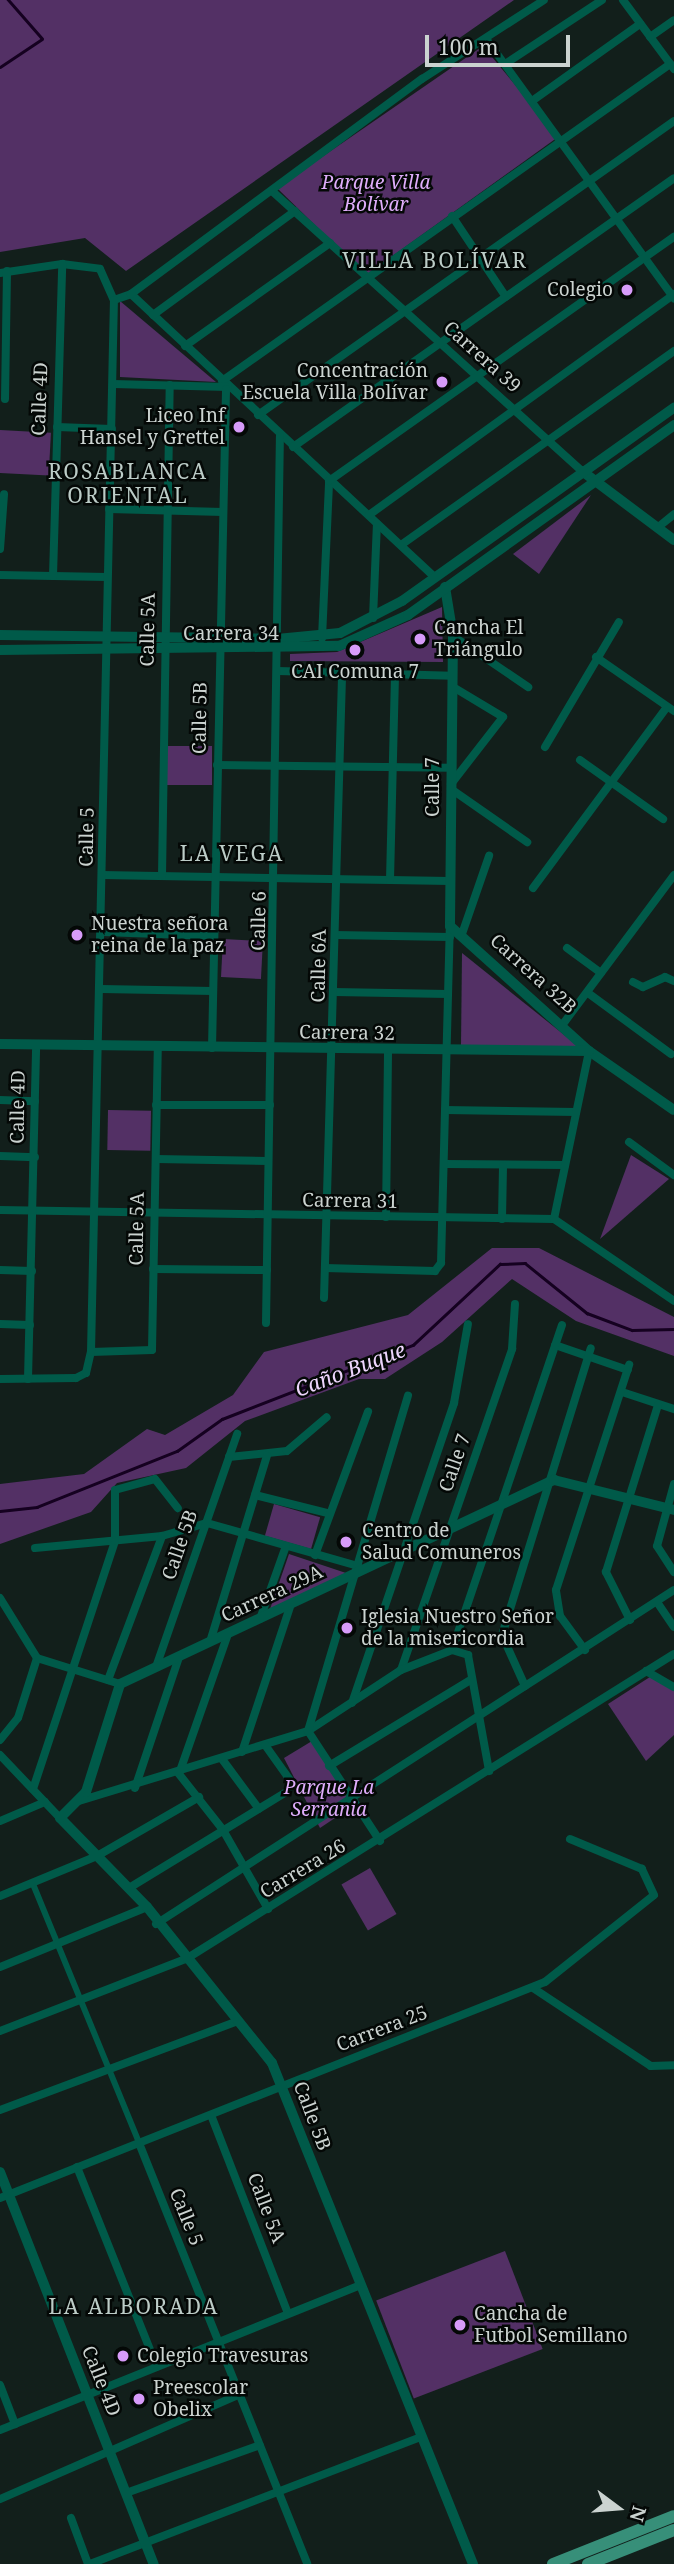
<!DOCTYPE html>
<meta charset="utf-8">
<style>
body{margin:0}
#map{position:relative;width:674px;height:2564px;overflow:hidden;background:#121f1b;font-family:"Noto Serif",serif}
div>[style]{position:absolute}
[style*='--x']{left:calc(var(--x)*1px);top:calc(var(--y)*1px);width:calc(var(--w)*1px);rotate:calc(var(--a)*1deg)}
.green>*{inset:0;background:#533065;transform-origin:0 0}
.stream>*{height:2.5px;margin:-1.25px;padding:0 1.25px;transform-origin:1.25px;border-radius:1.25px;background:#150120}
.pedestrian>*{height:6px;margin:-3px;padding:0 3px;transform-origin:3px;border-radius:3px;background:#005a49}
.minor>*{height:8px;margin:-4px;padding:0 4px;transform-origin:4px;border-radius:4px;background:#005a49}
.tertiary>*{height:10px;margin:-5px;padding:0 5px;transform-origin:5px;border-radius:5px;background:#005a49}
.primary>*{height:12px;margin:-6px;padding:0 6px;transform-origin:6px;border-radius:6px;background:#378f79}
.dots>*{width:19px;height:19px;translate:-50% -50%;box-sizing:border-box;border:4px solid #040806;border-radius:50%}
span{translate:-50% -50%;white-space:nowrap;text-align:center;line-height:1.15;-webkit-text-stroke:5px #040806;paint-order:stroke}
.park-label{font-size:19px;color:#dfadfb;font-style:italic}
.poi-label{font-size:19px;color:#cbd3d0}
.right{translate:-100% -50%;text-align:right}
.left{translate:0 -50%;text-align:left}
.street-label{font-size:19px;color:#cbd3d0}
.neighbourhood-label{font-size:21px;color:#bcccc7;letter-spacing:2px}
.water-label{font-size:21px;color:#edd5fc;font-style:italic}
.north{position:absolute;left:583px;top:2473px;width:70px;height:70px;-webkit-text-stroke:5px #040806;paint-order:stroke;rotate:106deg;font-size:19px;font-weight:700;line-height:28px;text-align:center;color:#cbd3d0}
.north::after{content:'';display:block;margin:auto;width:24px;height:32px;background:#cbd3d0;clip-path:polygon(50% 0,100% 100%,50% 72%,0 100%)}
.scale{position:absolute;left:425px;top:35px;width:145px;height:32px;box-sizing:border-box;border:4px solid #cbd3d0;border-top:0;padding-left:9px;font-size:21px;line-height:24px;white-space:nowrap;color:#cbd3d0;-webkit-text-stroke:5px #040806;paint-order:stroke}
</style>
<div id="map">
<div class="green">
<div style="clip-path:polygon(0 0,514px 0,126px 271px,85px 238px,0 252px)"></div>
<div style="clip-path:polygon(483px 46px,558px 137px,366px 275px,277px 188px)"></div>
<div style="clip-path:polygon(120px 301px,216px 382px,120px 377px)"></div>
<div style="left:0;top:430px;width:51px;height:43px;rotate:3deg"></div>
<div style="clip-path:polygon(591px 495px,539px 574px,513px 554px)"></div>
<div style="clip-path:polygon(442px 607px,443px 662px,290px 661px,290px 654px,337px 652px)"></div>
<div style="left:166px;top:746px;width:46px;height:39px"></div>
<div style="left:223px;top:939px;width:40px;height:38px;rotate:3deg"></div>
<div style="clip-path:polygon(462px 953px,578px 1046px,461px 1046px)"></div>
<div style="left:108px;top:1110px;width:43px;height:40px;rotate:1deg"></div>
<div style="clip-path:polygon(631px 1155px,669px 1179px,600px 1239px)"></div>
<div style="clip-path:polygon(492px 1248px,539px 1248px,674px 1317px,674px 1356px,576px 1321px,512px 1279px,442px 1342px,385px 1379px,359px 1379px,245px 1421px,186px 1468px,117px 1483px,91px 1512px,0 1544px,0 1484px,84px 1474px,147px 1429px,165px 1435px,233px 1395px,264px 1352px,408px 1315px)"></div>
<div style="left:274px;top:1504px;width:48px;height:33px;rotate:16deg"></div>
<div style="clip-path:polygon(289px 1554px,346px 1573px,270px 1609px)"></div>
<div style="clip-path:polygon(653px 1675px,674px 1685px,674px 1735px,646px 1761px,608px 1704px)"></div>
<div style="clip-path:polygon(312px 1741px,356px 1804px,320px 1828px,284px 1758px)"></div>
<div style="left:370px;top:1868px;width:53px;height:33px;rotate:60deg"></div>
<div style="left:505px;top:2251px;width:105px;height:138px;rotate:69deg"></div>
</div>
<div class="stream">
<div style="--x:0;--y:67;--w:50;--a:-33.7"></div>
<div style="--x:42;--y:39;--w:52;--a:-131.1"></div>
<div style="--x:0;--y:1511;--w:37;--a:-6"></div>
<div style="--x:37;--y:1507;--w:151;--a:-21.8"></div>
<div style="--x:177;--y:1451;--w:55;--a:-35.4"></div>
<div style="--x:222;--y:1419;--w:205;--a:-21.2"></div>
<div style="--x:413;--y:1345;--w:119;--a:-43"></div>
<div style="--x:500;--y:1264;--w:25;--a:-2"></div>
<div style="--x:525;--y:1263;--w:80;--a:38.9"></div>
<div style="--x:587;--y:1313;--w:48;--a:20.7"></div>
<div style="--x:632;--y:1330;--w:42;--a:-1.4"></div>
</div>
<div class="pedestrian">
<div style="--x:33;--y:1884;--w:280;--a:67.7"></div>
</div>
<div class="minor">
<div style="--x:623;--y:0;--w:86;--a:53.5"></div>
<div style="--x:650;--y:37;--w:29;--a:-35"></div>
<div style="--x:487;--y:40;--w:319;--a:54.1"></div>
<div style="--x:505;--y:64;--w:116;--a:-33.4"></div>
<div style="--x:532;--y:101;--w:133;--a:-35.5"></div>
<div style="--x:272;--y:191;--w:418;--a:42.1"></div>
<div style="--x:452;--y:216;--w:97;--a:56.3"></div>
<div style="--x:0;--y:273;--w:63;--a:-8.3"></div>
<div style="--x:62;--y:264;--w:38;--a:7"></div>
<div style="--x:100;--y:269;--w:34;--a:66"></div>
<div style="--x:114;--y:300;--w:18;--a:-19"></div>
<div style="--x:131;--y:294;--w:415;--a:43"></div>
<div style="--x:131;--y:294;--w:362;--a:-36.5"></div>
<div style="--x:422;--y:79;--w:145;--a:-32.9"></div>
<div style="--x:153;--y:315;--w:176;--a:-36.2"></div>
<div style="--x:185;--y:346;--w:178;--a:-35.4"></div>
<div style="--x:222;--y:381;--w:549;--a:-35.28"></div>
<div style="--x:113;--y:384;--w:115;--a:1.5"></div>
<div style="--x:5;--y:399;--w:128;--a:-89.1"></div>
<div style="--x:258;--y:415;--w:509;--a:-35.25"></div>
<div style="--x:57;--y:427;--w:55;--a:2.1"></div>
<div style="--x:293;--y:447;--w:466;--a:-35.2"></div>
<div style="--x:109;--y:509;--w:114;--a:1.5"></div>
<div style="--x:369;--y:515;--w:377;--a:-35.9"></div>
<div style="--x:657;--y:528;--w:22;--a:-39"></div>
<div style="--x:401;--y:545;--w:335;--a:-35.4"></div>
<div style="--x:0;--y:549;--w:55;--a:-85.8"></div>
<div style="--x:0;--y:575;--w:107;--a:1.1"></div>
<div style="--x:53;--y:576;--w:312;--a:-88.3"></div>
<div style="--x:373;--y:618;--w:94;--a:-87.6"></div>
<div style="--x:453;--y:636;--w:91;--a:34.2"></div>
<div style="--x:322;--y:638;--w:157;--a:-87.4"></div>
<div style="--x:329;--y:481;--w:423;--a:-35.3"></div>
<div style="--x:596;--y:657;--w:95;--a:34.7"></div>
<div style="--x:278;--y:671;--w:174;--a:1.6"></div>
<div style="--x:545;--y:747;--w:145;--a:-59.4"></div>
<div style="--x:580;--y:760;--w:102;--a:35.4"></div>
<div style="--x:217;--y:765;--w:233;--a:0.7"></div>
<div style="--x:451;--y:784;--w:85;--a:-52.2"></div>
<div style="--x:503;--y:717;--w:58;--a:-149"></div>
<div style="--x:451;--y:789;--w:93;--a:34.9"></div>
<div style="--x:102;--y:875;--w:348;--a:1"></div>
<div style="--x:162;--y:876;--w:491;--a:-89.1"></div>
<div style="--x:390;--y:880;--w:204;--a:-88.6"></div>
<div style="--x:533;--y:888;--w:225;--a:-53.5"></div>
<div style="--x:102;--y:932;--w:112;--a:2"></div>
<div style="--x:462;--y:934;--w:83;--a:-70.9"></div>
<div style="--x:335;--y:935;--w:115;--a:1"></div>
<div style="--x:567;--y:948;--w:42;--a:36.3"></div>
<div style="--x:633;--y:982;--w:11;--a:27"></div>
<div style="--x:643;--y:987;--w:24;--a:-24"></div>
<div style="--x:665;--y:977;--w:10;--a:24"></div>
<div style="--x:101;--y:989;--w:112;--a:1"></div>
<div style="--x:334;--y:992;--w:114;--a:1"></div>
<div style="--x:588;--y:993;--w:103;--a:36.3"></div>
<div style="--x:563;--y:1024;--w:186;--a:-53.3"></div>
<div style="--x:212;--y:1048;--w:659;--a:-88.78"></div>
<div style="--x:0;--y:1100;--w:35;--a:2"></div>
<div style="--x:156;--y:1105;--w:114;--a:0"></div>
<div style="--x:445;--y:1110;--w:131;--a:0.9"></div>
<div style="--x:629;--y:1142;--w:56;--a:36.3"></div>
<div style="--x:0;--y:1156;--w:35;--a:2"></div>
<div style="--x:156;--y:1159;--w:112;--a:1"></div>
<div style="--x:444;--y:1164;--w:121;--a:0.5"></div>
<div style="--x:0;--y:1210;--w:554;--a:0.93"></div>
<div style="--x:554;--y:1219;--w:145;--a:34.3"></div>
<div style="--x:386;--y:1217;--w:167;--a:-89.3"></div>
<div style="--x:502;--y:1219;--w:53;--a:-88.9"></div>
<div style="--x:554;--y:1219;--w:172;--a:-78.2"></div>
<div style="--x:325;--y:1268;--w:110;--a:1.6"></div>
<div style="--x:435;--y:1271;--w:10;--a:-53"></div>
<div style="--x:441;--y:1263;--w:337;--a:-88.5"></div>
<div style="--x:153;--y:1269;--w:114;--a:0.5"></div>
<div style="--x:0;--y:1270;--w:32;--a:2"></div>
<div style="--x:324;--y:1298;--w:622;--a:-88.34"></div>
<div style="--x:266;--y:1323;--w:887;--a:-89.1"></div>
<div style="--x:0;--y:1324;--w:30;--a:2"></div>
<div style="--x:555;--y:1345;--w:77;--a:18.9"></div>
<div style="--x:91;--y:1352;--w:61;--a:-1.9"></div>
<div style="--x:152;--y:1350;--w:303;--a:-88.9"></div>
<div style="--x:0;--y:1379;--w:76;--a:-0.8"></div>
<div style="--x:76;--y:1378;--w:11;--a:-27"></div>
<div style="--x:86;--y:1373;--w:22;--a:-77"></div>
<div style="--x:91;--y:1352;--w:1052;--a:-88.75"></div>
<div style="--x:28;--y:1379;--w:334;--a:-88.6"></div>
<div style="--x:622;--y:1392;--w:55;--a:18.1"></div>
<div style="--x:229;--y:1457;--w:58;--a:-5.9"></div>
<div style="--x:287;--y:1451;--w:52;--a:-40.4"></div>
<div style="--x:674;--y:1484;--w:64;--a:105.3"></div>
<div style="--x:657;--y:1546;--w:31;--a:57"></div>
<div style="--x:255;--y:1495;--w:75;--a:13.9"></div>
<div style="--x:35;--y:1548;--w:128;--a:-5.4"></div>
<div style="--x:162;--y:1536;--w:47;--a:-16.1"></div>
<div style="--x:207;--y:1523;--w:157;--a:15.9"></div>
<div style="--x:315;--y:1555;--w:153;--a:-69.7"></div>
<div style="--x:0;--y:1598;--w:70;--a:58.3"></div>
<div style="--x:37;--y:1658;--w:87;--a:17.4"></div>
<div style="--x:657;--y:1602;--w:30;--a:56"></div>
<div style="--x:260;--y:1619;--w:77;--a:-70.4"></div>
<div style="--x:630;--y:1620;--w:54;--a:-116.6"></div>
<div style="--x:606;--y:1572;--w:175;--a:-72.7"></div>
<div style="--x:228;--y:1634;--w:148;--a:109.3"></div>
<div style="--x:179;--y:1774;--w:71;--a:51.8"></div>
<div style="--x:223;--y:1830;--w:91;--a:60.3"></div>
<div style="--x:210;--y:1642;--w:195;--a:-73"></div>
<div style="--x:452;--y:1650;--w:343;--a:-71.3"></div>
<div style="--x:585;--y:1650;--w:42;--a:-126.3"></div>
<div style="--x:560;--y:1616;--w:26;--a:-99"></div>
<div style="--x:556;--y:1590;--w:237;--a:-72"></div>
<div style="--x:156;--y:1667;--w:247;--a:-70.8"></div>
<div style="--x:401;--y:1670;--w:340;--a:-70.9"></div>
<div style="--x:512;--y:1349;--w:45;--a:-86.2"></div>
<div style="--x:646;--y:1671;--w:32;--a:30"></div>
<div style="--x:108;--y:1680;--w:154;--a:-69.4"></div>
<div style="--x:525;--y:1686;--w:56;--a:-114.3"></div>
<div style="--x:502;--y:1635;--w:300;--a:-72.8"></div>
<div style="--x:352;--y:1703;--w:317;--a:-71.2"></div>
<div style="--x:454;--y:1403;--w:80;--a:-80"></div>
<div style="--x:0;--y:1740;--w:28;--a:-51"></div>
<div style="--x:18;--y:1718;--w:63;--a:-72.4"></div>
<div style="--x:242;--y:1752;--w:156;--a:-71.7"></div>
<div style="--x:0;--y:1755;--w:87;--a:46.4"></div>
<div style="--x:222;--y:1759;--w:62;--a:53.5"></div>
<div style="--x:329;--y:1766;--w:167;--a:-31.3"></div>
<div style="--x:135;--y:1788;--w:138;--a:-71.4"></div>
<div style="--x:33;--y:1789;--w:261;--a:-71.7"></div>
<div style="--x:115;--y:1541;--w:51;--a:-90"></div>
<div style="--x:115;--y:1490;--w:41;--a:-15.4"></div>
<div style="--x:155;--y:1479;--w:37;--a:52"></div>
<div style="--x:79;--y:1801;--w:239;--a:-17"></div>
<div style="--x:308;--y:1731;--w:111;--a:-33.3"></div>
<div style="--x:401;--y:1670;--w:55;--a:-21.4"></div>
<div style="--x:452;--y:1650;--w:17;--a:17"></div>
<div style="--x:468;--y:1655;--w:118;--a:79.7"></div>
<div style="--x:0;--y:1821;--w:49;--a:-22.9"></div>
<div style="--x:380;--y:1841;--w:131;--a:-123.2"></div>
<div style="--x:308;--y:1731;--w:350;--a:-73.4"></div>
<div style="--x:129;--y:1888;--w:186;--a:-31.4"></div>
<div style="--x:288;--y:1791;--w:11;--a:-80"></div>
<div style="--x:290;--y:1780;--w:43;--a:-125.5"></div>
<div style="--x:0;--y:1896;--w:105;--a:-22.4"></div>
<div style="--x:97;--y:1856;--w:118;--a:-30"></div>
<div style="--x:156;--y:1924;--w:616;--a:-32.81"></div>
<div style="--x:0;--y:1967;--w:159;--a:-22.2"></div>
<div style="--x:533;--y:1988;--w:141;--a:33.5"></div>
<div style="--x:651;--y:2066;--w:23;--a:-2"></div>
<div style="--x:0;--y:2031;--w:199;--a:-21.2"></div>
<div style="--x:186;--y:1959;--w:575;--a:-32.01"></div>
<div style="--x:0;--y:2110;--w:254;--a:-20.5"></div>
<div style="--x:211;--y:2115;--w:213;--a:68.8"></div>
<div style="--x:139;--y:2143;--w:453;--a:68.2"></div>
<div style="--x:77;--y:2167;--w:215;--a:68.2"></div>
<div style="--x:0;--y:2198;--w:586;--a:-21.62"></div>
<div style="--x:545;--y:1982;--w:139;--a:-38.6"></div>
<div style="--x:654;--y:1895;--w:29;--a:-115"></div>
<div style="--x:642;--y:1869;--w:78;--a:-157.4"></div>
<div style="--x:0;--y:2385;--w:42;--a:69"></div>
<div style="--x:0;--y:2430;--w:386;--a:-21.9"></div>
<div style="--x:126;--y:2493;--w:142;--a:-19.7"></div>
<div style="--x:0;--y:2499;--w:262;--a:-23.6"></div>
<div style="--x:71;--y:2518;--w:49;--a:69.7"></div>
<div style="--x:90;--y:2564;--w:354;--a:-21"></div>
</div>
<div class="tertiary">
<div style="--x:582;--y:471;--w:115;--a:36.9"></div>
<div style="--x:445;--y:587;--w:50;--a:80.7"></div>
<div style="--x:453;--y:636;--w:290;--a:90.6"></div>
<div style="--x:450;--y:926;--w:187;--a:42"></div>
<div style="--x:589;--y:1051;--w:103;--a:34.8"></div>
<div style="--x:0;--y:635;--w:277;--a:0.8"></div>
<div style="--x:277;--y:639;--w:63;--a:-5.4"></div>
<div style="--x:340;--y:633;--w:70;--a:-27.3"></div>
<div style="--x:402;--y:601;--w:334;--a:-35.4"></div>
<div style="--x:0;--y:650;--w:339;--a:-0.7"></div>
<div style="--x:339;--y:646;--w:76;--a:-24.2"></div>
<div style="--x:408;--y:615;--w:327;--a:-35.5"></div>
<div style="--x:0;--y:1044;--w:589;--a:0.68"></div>
<div style="--x:0;--y:2172;--w:421;--a:68.6"></div>
<div style="--x:473;--y:2564;--w:540;--a:-111.86"></div>
<div style="--x:272;--y:2063;--w:200;--a:-128.7"></div>
<div style="--x:147;--y:1907;--w:124;--a:-134.3"></div>
<div style="--x:60;--y:1818;--w:37;--a:-45"></div>
<div style="--x:86;--y:1792;--w:113;--a:-72.5"></div>
<div style="--x:120;--y:1684;--w:480;--a:-25.2"></div>
<div style="--x:554;--y:1480;--w:124;--a:14"></div>
</div>
<div class="primary">
<div style="--x:553;--y:2564;--w:130;--a:-21.6"></div>
<div style="--x:588;--y:2564;--w:92;--a:-21.6"></div>
</div>
<div class="dots">
<div style="left:627px;top:290px;background:#d79bf9"></div>
<div style="left:442px;top:382px;background:#d79bf9"></div>
<div style="left:239px;top:427px;background:#d79bf9"></div>
<div style="left:420px;top:639px;background:#d79bf9"></div>
<div style="left:355px;top:650px;background:#d79bf9"></div>
<div style="left:77px;top:935px;background:#d79bf9"></div>
<div style="left:346px;top:1542px;background:#d79bf9"></div>
<div style="left:347px;top:1628px;background:#d79bf9"></div>
<div style="left:460px;top:2325px;background:#d79bf9"></div>
<div style="left:123px;top:2356px;background:#d79bf9"></div>
<div style="left:139px;top:2399px;background:#d79bf9"></div>
</div>
<div class="park-label">
<span style="left:376px;top:194px">Parque Villa<br>Bolívar</span>
<span style="left:329px;top:1799px">Parque La<br>Serrania</span>
</div>
<div class="poi-label">
<span class="right" style="left:613px;top:290px">Colegio</span>
<span class="right" style="left:428px;top:382px">Concentración<br>Escuela Villa Bolívar</span>
<span class="right" style="left:225px;top:427px">Liceo Inf<br>Hansel y Grettel</span>
<span class="left" style="left:434px;top:639px">Cancha El<br>Triángulo</span>
<span style="left:355px;top:672px">CAI Comuna 7</span>
<span class="left" style="left:91px;top:935px">Nuestra señora<br>reina de la paz</span>
<span class="left" style="left:362px;top:1542px">Centro de<br>Salud Comuneros</span>
<span class="left" style="left:361px;top:1628px">Iglesia Nuestro Señor<br>de la misericordia</span>
<span class="left" style="left:474px;top:2325px">Cancha de<br>Futbol Semillano</span>
<span class="left" style="left:137px;top:2356px">Colegio Travesuras</span>
<span class="left" style="left:153px;top:2399px">Preescolar<br>Obelix</span>
</div>
<div class="street-label">
<span style="left:482px;top:357px;rotate:42deg">Carrera 39</span>
<span style="left:40px;top:399px;rotate:-88deg">Calle 4D</span>
<span style="left:148px;top:630px;rotate:-89deg">Calle 5A</span>
<span style="left:231px;top:634px">Carrera 34</span>
<span style="left:200px;top:718px;rotate:-89deg">Calle 5B</span>
<span style="left:433px;top:787px;rotate:-90deg">Calle 7</span>
<span style="left:87px;top:837px;rotate:-89deg">Calle 5</span>
<span style="left:259px;top:921px;rotate:-89deg">Calle 6</span>
<span style="left:319px;top:966px;rotate:-89deg">Calle 6A</span>
<span style="left:533px;top:974px;rotate:42deg">Carrera 32B</span>
<span style="left:347px;top:1033px;rotate:1deg">Carrera 32</span>
<span style="left:18px;top:1107px;rotate:-89deg">Calle 4D</span>
<span style="left:350px;top:1201px;rotate:1deg">Carrera 31</span>
<span style="left:137px;top:1229px;rotate:-89deg">Calle 5A</span>
<span style="left:455px;top:1463px;rotate:-71deg">Calle 7</span>
<span style="left:180px;top:1545px;rotate:-71deg">Calle 5B</span>
<span style="left:272px;top:1594px;rotate:-25deg">Carrera 29A</span>
<span style="left:303px;top:1869px;rotate:-31deg">Carrera 26</span>
<span style="left:382px;top:2029px;rotate:-21deg">Carrera 25</span>
<span style="left:312px;top:2116px;rotate:69deg">Calle 5B</span>
<span style="left:266px;top:2208px;rotate:69deg">Calle 5A</span>
<span style="left:186px;top:2217px;rotate:68deg">Calle 5</span>
<span style="left:101px;top:2381px;rotate:68deg">Calle 4D</span>
</div>
<div class="neighbourhood-label">
<span style="left:435px;top:260px">VILLA BOLÍVAR</span>
<span style="left:128px;top:483px">ROSABLANCA<br>ORIENTAL</span>
<span style="left:232px;top:853px">LA VEGA</span>
<span style="left:134px;top:2306px">LA ALBORADA</span>
</div>
<div class="water-label">
<span style="left:350px;top:1369px;rotate:-21deg">Caño Buque</span>
</div>
<div class="north">N</div>
<div class="scale">100 m</div>
</div>
